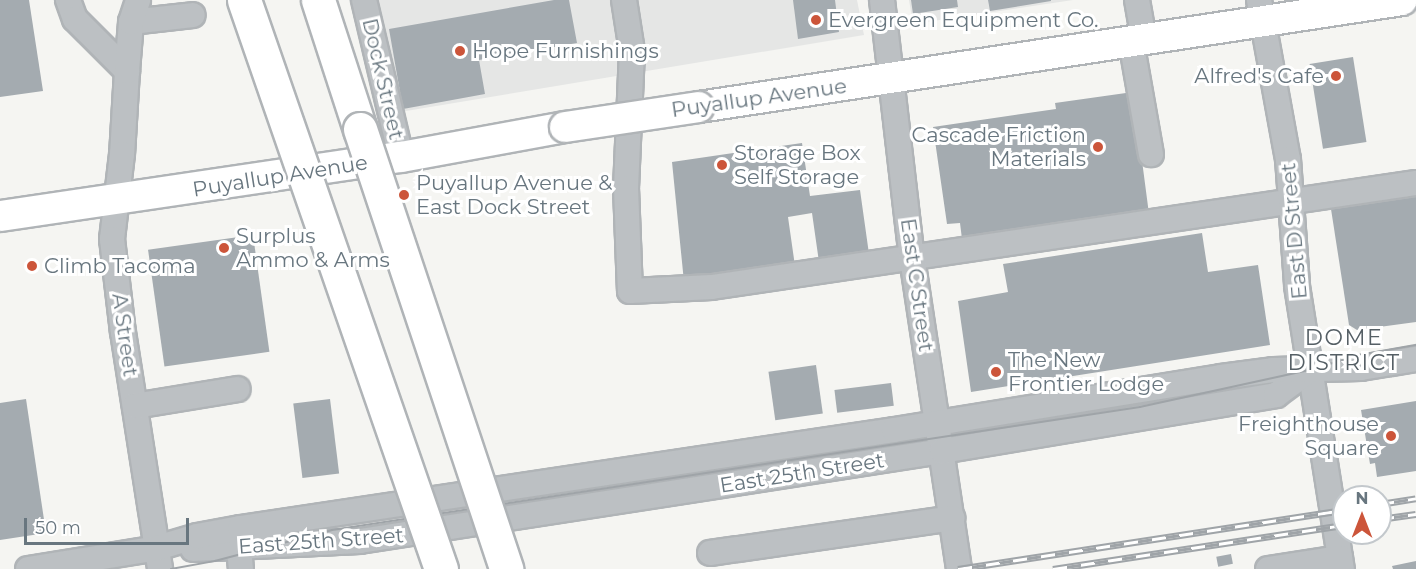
<!DOCTYPE html>
<style>
body{margin:0}
#map{position:relative;width:1416px;height:569px;overflow:hidden;background:#f5f5f2;font-family:Montserrat,sans-serif}
div>[style]{position:absolute}
[style*='--x']{left:calc(var(--x)*1px);top:calc(var(--y)*1px);width:calc(var(--w)*1px);rotate:calc(var(--a)*1deg)}
.built>*{inset:0;background:#e5e6e5}
.building>*{inset:0;background:#a4abb0;transform-origin:0 0}
.roads{filter:drop-shadow(2px 0 #b0b4b7) drop-shadow(-2px 0 #b0b4b7) drop-shadow(0 2px #b0b4b7) drop-shadow(0 -2px #b0b4b7)}
.minor>*{height:24px;margin:-12px;padding:0 12px;transform-origin:12px;border-radius:12px;background:#bcc0c3}
.major>*{height:30px;margin:-15px;padding:0 15px;transform-origin:15px;border-radius:15px;background:#fff}
.highway>*{height:33px;margin:-16.5px;padding:0 16.5px;transform-origin:16.5px;border-radius:16.5px;background:#fff}
.tram>*{height:1.5px;margin:-0.75px;padding:0 0.75px;transform-origin:0.75px;border-radius:0.75px;background:#9fa4a8}
.rail>*{height:7px;margin-top:-3.5px;transform-origin:0;background:repeating-linear-gradient(90deg,#fff 0 14px,#9fa4a8 0 28px);box-sizing:border-box;border-block:2px solid #9fa4a8}
.bridges{filter:drop-shadow(2px 0 #b0b4b7) drop-shadow(-2px 0 #b0b4b7) drop-shadow(0 2px #b0b4b7) drop-shadow(0 -2px #b0b4b7)}
.major-bridge>*{height:30px;margin:-15px;padding:0 15px;transform-origin:15px;border-radius:15px;background:#fff}
.highway-bridge>*{height:33px;margin:-16.5px;padding:0 16.5px;transform-origin:16.5px;border-radius:16.5px;background:#fff}
.dots>*{width:16px;height:16px;translate:-50% -50%;box-sizing:border-box;border:3px solid #fff;border-radius:50%}
span{translate:-50% -50%;white-space:nowrap;text-align:center;line-height:1.15;-webkit-text-stroke:6px #fff;paint-order:stroke}
.poi-label{font-size:21px;color:#68767f}
.left{translate:0 -50%;text-align:left}
.right{translate:-100% -50%;text-align:right}
.street-label{font-size:21px;color:#68767f}
.neighbourhood-label{font-size:22px;color:#555f65;letter-spacing:1.5px}
.north{position:absolute;left:1332px;top:485px;width:60px;height:60px;box-sizing:border-box;background:#fff;border:2px solid #c3c8cc;border-radius:50%;rotate:0deg;font-size:16px;font-weight:700;line-height:24px;text-align:center;color:#68767f}
.north::after{content:'';display:block;margin:auto;width:21px;height:27px;background:#cc553a;clip-path:polygon(50% 0,100% 100%,50% 72%,0 100%)}
.scale{position:absolute;left:24px;top:518px;width:165px;height:27px;box-sizing:border-box;border:3px solid #68767f;border-top:0;padding-left:8px;font-size:18px;line-height:21px;white-space:nowrap;color:#68767f;-webkit-text-stroke:4px #fff;paint-order:stroke}
</style>
<div id="map">
<div class="built">
<div style="clip-path:polygon(373px 0,857px 0,864px 35px,400px 112px)"></div>
<div style="clip-path:polygon(909px 0,1073px 0,913px 24px)"></div>
</div>
<div class="building">
<div style="clip-path:polygon(0 0,29px 0,43px 91px,0 97px)"></div>
<div style="clip-path:polygon(554px 0,569px 0,577px 43px,479px 60px,485px 94px,403px 109px,389px 29px)"></div>
<div style="clip-path:polygon(793px 0,835px 0,839px 32px,798px 39px)"></div>
<div style="clip-path:polygon(911px 0,957px 0,958px 7px,913px 14px)"></div>
<div style="clip-path:polygon(988px 0,1051px 0,1051px 1px,990px 11px)"></div>
<div style="left:1353px;top:57px;width:86px;height:44px;rotate:81deg"></div>
<div style="clip-path:polygon(1133px 92px,1149px 214px,962px 239px,960px 223px,947px 224px,933px 127px,1056px 109px,1055px 103px)"></div>
<div style="clip-path:polygon(802px 143px,810px 196px,860px 190px,869px 254px,819px 262px,812px 213px,788px 217px,795px 266px,684px 282px,672px 162px)"></div>
<div style="clip-path:polygon(1416px 196px,1416px 322px,1357px 330px,1349px 325px,1331px 209px)"></div>
<div style="clip-path:polygon(1202px 233px,1208px 272px,1258px 265px,1270px 345px,971px 392px,958px 301px,1008px 292px,1003px 264px)"></div>
<div style="left:253px;top:235px;width:118px;height:106px;rotate:82deg"></div>
<div style="left:816px;top:365px;width:49px;height:48px;rotate:82deg"></div>
<div style="left:891px;top:383px;width:23px;height:57px;rotate:83deg"></div>
<div style="clip-path:polygon(26px 399px,46px 533px,0 540px,0 403px)"></div>
<div style="left:330px;top:399px;width:75px;height:37px;rotate:83deg"></div>
<div style="clip-path:polygon(1416px 401px,1416px 471px,1377px 477px,1375px 463px,1370px 464px,1361px 410px)"></div>
<div style="left:1231px;top:554px;width:10px;height:15px;rotate:79deg"></div>
<div style="clip-path:polygon(1416px 561px,1416px 569px,1393px 569px,1392px 566px)"></div>
</div>
<div class="roads">
<div class="minor">
<div style="--x:68;--y:0;--w:20;--a:70"></div>
<div style="--x:75;--y:19;--w:74;--a:45"></div>
<div style="--x:127;--y:71;--w:83;--a:93.4"></div>
<div style="--x:122;--y:154;--w:86;--a:96.7"></div>
<div style="--x:112;--y:239;--w:94;--a:83.3"></div>
<div style="--x:123;--y:332;--w:240;--a:81.1"></div>
<div style="--x:364;--y:0;--w:161;--a:76.7"></div>
<div style="--x:624;--y:0;--w:52;--a:81.1"></div>
<div style="--x:632;--y:51;--w:137;--a:92.5"></div>
<div style="--x:626;--y:188;--w:103;--a:87.8"></div>
<div style="--x:630;--y:291;--w:82;--a:-2.8"></div>
<div style="--x:712;--y:287;--w:712;--a:-8.4"></div>
<div style="--x:882;--y:0;--w:260;--a:83.4"></div>
<div style="--x:912;--y:258;--w:315;--a:81.4"></div>
<div style="--x:1137;--y:0;--w:40;--a:80"></div>
<div style="--x:1259;--y:0;--w:162;--a:79.7"></div>
<div style="--x:1288;--y:159;--w:127;--a:85.9"></div>
<div style="--x:1297;--y:286;--w:287;--a:81"></div>
<div style="--x:131;--y:22;--w:62;--a:-6.4"></div>
<div style="--x:1131;--y:41;--w:115;--a:80"></div>
<div style="--x:127;--y:71;--w:49;--a:-85.3"></div>
<div style="--x:131;--y:22;--w:23;--a:-72"></div>
<div style="--x:135;--y:406;--w:104;--a:-9.4"></div>
<div style="--x:239;--y:547;--w:22;--a:85"></div>
<div style="--x:193;--y:549;--w:167;--a:-2.7"></div>
<div style="--x:360;--y:541;--w:589;--a:-8.79"></div>
<div style="--x:942;--y:451;--w:339;--a:-9.5"></div>
<div style="--x:1276;--y:395;--w:42;--a:-36.3"></div>
<div style="--x:710;--y:553;--w:245;--a:-8.2"></div>
<div style="--x:28;--y:569;--w:131;--a:-9.2"></div>
<div style="--x:157;--y:548;--w:42;--a:-16.7"></div>
<div style="--x:197;--y:536;--w:44;--a:-10.5"></div>
<div style="--x:240;--y:528;--w:661;--a:-8.52"></div>
<div style="--x:894;--y:430;--w:331;--a:-9.2"></div>
<div style="--x:1221;--y:377;--w:52;--a:-7.7"></div>
<div style="--x:1273;--y:370;--w:88;--a:-1.3"></div>
<div style="--x:1361;--y:368;--w:56;--a:-9.3"></div>
<div style="--x:1268;--y:569;--w:73;--a:-8.7"></div>
</div>
<div class="major">
<div style="--x:699;--y:107;--w:711;--a:-8.65"></div>
<div style="--x:0;--y:216;--w:405;--a:-8.4"></div>
<div style="--x:401;--y:157;--w:167;--a:-10.4"></div>
</div>
<div class="highway">
<div style="--x:318;--y:0;--w:136;--a:72"></div>
</div>
</div>
<div class="tram">
<div style="--x:171;--y:569;--w:45;--a:-10.3"></div>
<div style="--x:215;--y:561;--w:121;--a:-14.8"></div>
<div style="--x:332;--y:530;--w:817;--a:-8.66"></div>
<div style="--x:1140;--y:407;--w:174;--a:-12.3"></div>
<div style="--x:1310;--y:370;--w:51;--a:-17"></div>
<div style="--x:1359;--y:355;--w:58;--a:-10"></div>
</div>
<div class="rail">
<div style="--x:1380;--y:504;--w:36;--a:-9"></div>
<div style="--x:1380;--y:519;--w:36;--a:-8"></div>
<div style="--x:958;--y:569;--w:390;--a:-8.7"></div>
<div style="--x:1053;--y:569;--w:294;--a:-8.6"></div>
</div>
<div class="bridges">
<div class="major-bridge">
<div style="--x:565;--y:127;--w:135;--a:-8.5"></div>
</div>
<div class="highway-bridge">
<div style="--x:244;--y:0;--w:602;--a:70.9"></div>
<div style="--x:360;--y:129;--w:464;--a:71.6"></div>
</div>
</div>
<div class="dots">
<div style="left:816px;top:20px;background:#cc553a"></div>
<div style="left:460px;top:51px;background:#cc553a"></div>
<div style="left:1336px;top:76px;background:#cc553a"></div>
<div style="left:1098px;top:147px;background:#cc553a"></div>
<div style="left:722px;top:165px;background:#cc553a"></div>
<div style="left:404px;top:195px;background:#cc553a"></div>
<div style="left:224px;top:248px;background:#cc553a"></div>
<div style="left:32px;top:266px;background:#cc553a"></div>
<div style="left:996px;top:372px;background:#cc553a"></div>
<div style="left:1391px;top:436px;background:#cc553a"></div>
</div>
<div class="poi-label">
<span class="left" style="left:828px;top:20px">Evergreen Equipment Co.</span>
<span class="left" style="left:472px;top:51px">Hope Furnishings</span>
<span class="right" style="left:1324px;top:76px">Alfred's Cafe</span>
<span class="right" style="left:1086px;top:147px">Cascade Friction<br>Materials</span>
<span class="left" style="left:734px;top:165px">Storage Box<br>Self Storage</span>
<span class="left" style="left:416px;top:195px">Puyallup Avenue &amp;<br>East Dock Street</span>
<span class="left" style="left:236px;top:248px">Surplus<br>Ammo &amp; Arms</span>
<span class="left" style="left:44px;top:266px">Climb Tacoma</span>
<span class="left" style="left:1008px;top:372px">The New<br>Frontier Lodge</span>
<span class="right" style="left:1379px;top:436px">Freighthouse<br>Square</span>
</div>
<div class="street-label">
<span style="left:383px;top:79px;rotate:77deg">Dock Street</span>
<span style="left:759px;top:98px;rotate:-8deg">Puyallup Avenue</span>
<span style="left:280px;top:176px;rotate:-9deg">Puyallup Avenue</span>
<span style="left:1294px;top:231px;rotate:-95deg">East D Street</span>
<span style="left:917px;top:285px;rotate:82deg">East C Street</span>
<span style="left:125px;top:335px;rotate:82deg">A Street</span>
<span style="left:802px;top:473px;rotate:-9deg">East 25th Street</span>
<span style="left:321px;top:541px;rotate:-4deg">East 25th Street</span>
</div>
<div class="neighbourhood-label">
<span style="left:1344px;top:350px">DOME<br>DISTRICT</span>
</div>
<div class="north">N</div>
<div class="scale">50 m</div>
</div>
